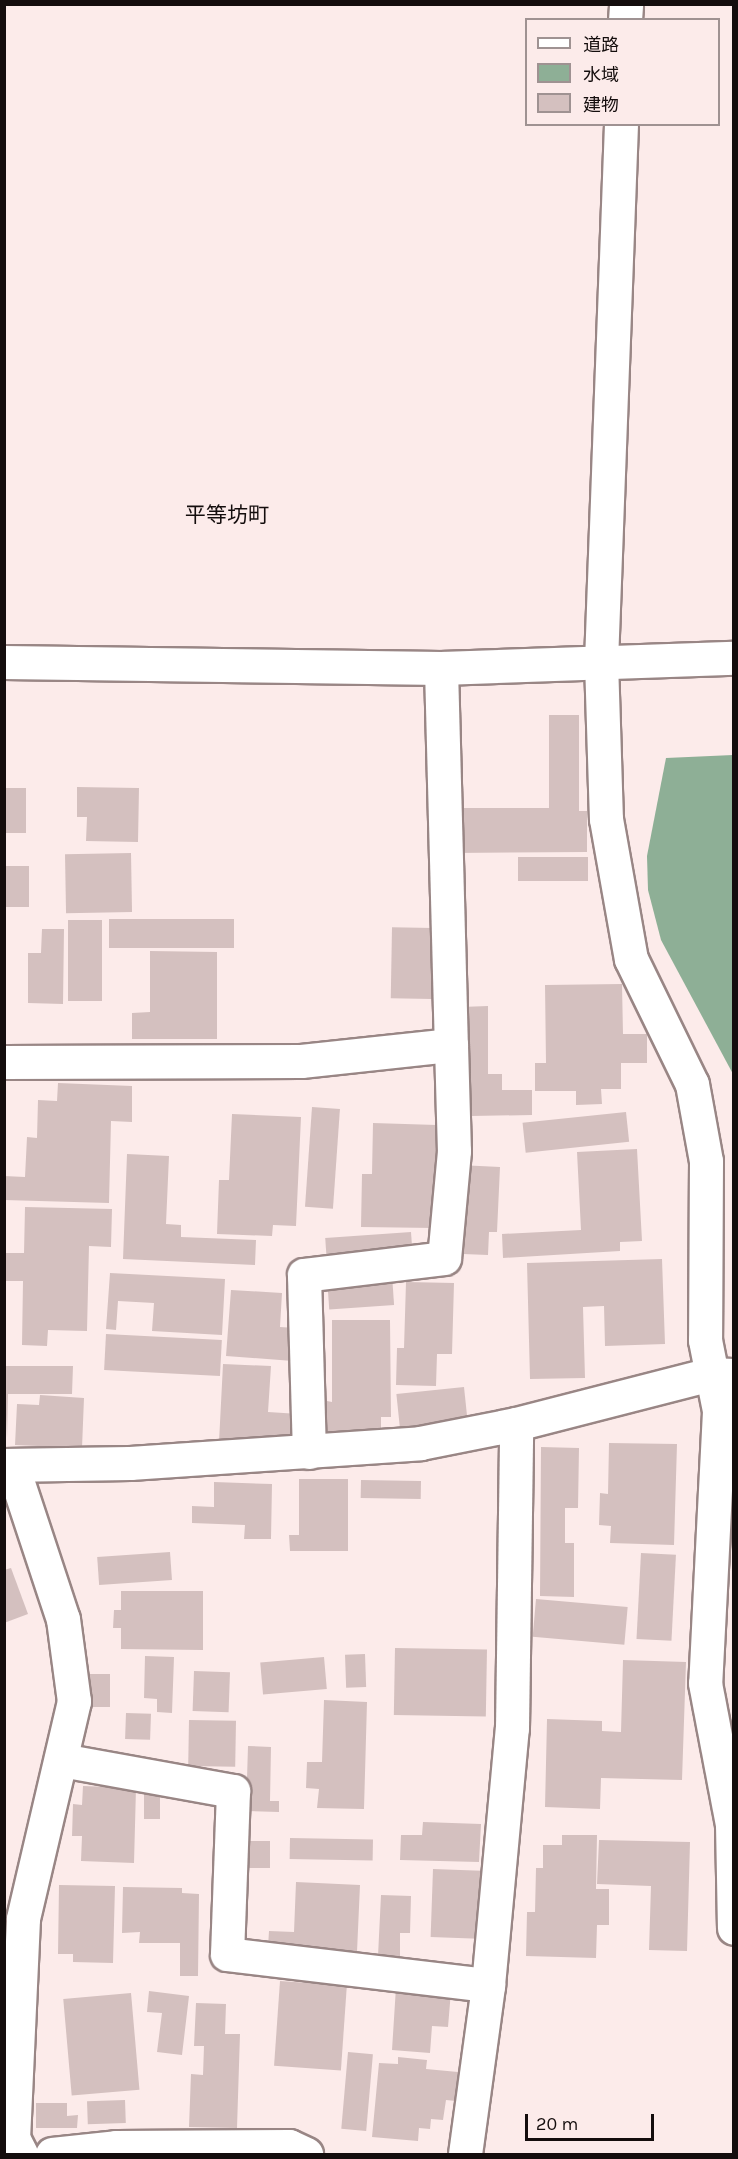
<!DOCTYPE html>
<meta charset="utf-8">
<style>
body{margin:0}
#map{position:relative;width:738px;height:2159px;overflow:hidden;background:#fcebea;font-family:Karla,"Noto Sans JP",sans-serif}
div>[style]{position:absolute}
[style*='--x']{left:calc(var(--x)*1px);top:calc(var(--y)*1px);width:calc(var(--w)*1px);rotate:calc(var(--a)*1deg)}
.water>*{inset:0;background:#8eaf96}
.building>*{inset:0;background:#d4c0bf;transform-origin:0 0}
.roads{filter:drop-shadow(2px 0 #998685) drop-shadow(-2px 0 #998685) drop-shadow(0 2px #998685) drop-shadow(0 -2px #998685)}
.street>*{height:33px;margin:-16.5px;padding:0 16.5px;transform-origin:16.5px;border-radius:16.5px;background:#fff}
span{translate:-50% -50%;white-space:nowrap;text-align:center;line-height:1.15;-webkit-text-stroke:5px #fcebea;paint-order:stroke}
.neighbourhood-label{font-size:21px;color:#140d0d}
.frame{position:absolute;inset:0;border:6px solid #140d0d;pointer-events:none}
.legend{position:absolute;left:525px;top:18px;width:195px;height:108px;box-sizing:border-box;background:#fcebea;border:2px solid #9f9292;margin:0;padding:8px 10px;list-style:none;font-size:18px;color:#140d0d}
.legend li{display:flex;align-items:center;gap:12px;height:30px}
.legend b{width:30px;border:2px solid #9f9292}
.scale{position:absolute;left:525px;top:2114px;width:129px;height:27px;box-sizing:border-box;border:3px solid #140d0d;border-top:0;padding-left:8px;font-size:18px;line-height:21px;white-space:nowrap;color:#140d0d;-webkit-text-stroke:4px #fcebea;paint-order:stroke}
</style>
<div id="map">
<div class="water">
<div style="clip-path:polygon(733px 755px,734px 755px,733px 1074px,661px 940px,648px 890px,647px 856px,666px 758px)"></div>
</div>
<div class="building">
<div style="clip-path:polygon(549px 715px,579px 715px,579px 811px,587px 811px,587px 852px,452px 853px,452px 808px,549px 808px)"></div>
<div style="clip-path:polygon(77px 787px,139px 788px,138px 842px,86px 841px,87px 817px,77px 817px)"></div>
<div style="left:4px;top:788px;width:22px;height:45px"></div>
<div style="left:131px;top:853px;width:59px;height:66px;rotate:89deg"></div>
<div style="left:518px;top:857px;width:70px;height:24px"></div>
<div style="left:4px;top:866px;width:25px;height:41px"></div>
<div style="left:109px;top:919px;width:125px;height:29px"></div>
<div style="left:68px;top:920px;width:34px;height:81px"></div>
<div style="left:433px;top:928px;width:71px;height:41px;rotate:91deg"></div>
<div style="clip-path:polygon(42px 929px,64px 929px,63px 1004px,28px 1003px,28px 953px,41px 953px)"></div>
<div style="clip-path:polygon(150px 951px,217px 952px,217px 1039px,132px 1039px,132px 1013px,150px 1012px)"></div>
<div style="clip-path:polygon(622px 984px,623px 1034px,647px 1034px,647px 1063px,621px 1063px,621px 1089px,601px 1089px,602px 1104px,576px 1105px,576px 1091px,535px 1091px,535px 1063px,546px 1063px,545px 985px)"></div>
<div style="clip-path:polygon(488px 1006px,488px 1074px,502px 1074px,502px 1090px,532px 1090px,532px 1115px,471px 1116px,470px 1073px,462px 1073px,461px 1007px)"></div>
<div style="clip-path:polygon(58px 1083px,132px 1086px,132px 1122px,111px 1121px,109px 1203px,4px 1200px,4px 1176px,25px 1177px,27px 1137px,37px 1138px,38px 1100px,57px 1101px)"></div>
<div style="left:312px;top:1107px;width:28px;height:100px;rotate:4deg"></div>
<div style="left:626px;top:1112px;width:30px;height:104px;rotate:84deg"></div>
<div style="clip-path:polygon(232px 1114px,301px 1117px,296px 1226px,273px 1225px,272px 1236px,217px 1234px,219px 1180px,229px 1180px)"></div>
<div style="clip-path:polygon(373px 1123px,437px 1125px,434px 1228px,361px 1227px,362px 1174px,372px 1174px)"></div>
<div style="clip-path:polygon(637px 1149px,642px 1241px,620px 1242px,620px 1251px,503px 1258px,502px 1234px,581px 1230px,577px 1152px)"></div>
<div style="clip-path:polygon(127px 1154px,169px 1156px,166px 1224px,181px 1225px,181px 1237px,256px 1240px,255px 1265px,123px 1259px)"></div>
<div style="clip-path:polygon(459px 1165px,500px 1167px,497px 1232px,489px 1232px,488px 1255px,463px 1254px,463px 1234px,456px 1233px)"></div>
<div style="clip-path:polygon(25px 1207px,112px 1209px,111px 1247px,89px 1246px,87px 1331px,48px 1330px,47px 1346px,22px 1345px,23px 1281px,4px 1281px,4px 1253px,24px 1253px)"></div>
<div style="left:411px;top:1232px;width:27px;height:86px;rotate:86deg"></div>
<div style="clip-path:polygon(662px 1259px,665px 1344px,605px 1346px,604px 1306px,583px 1307px,585px 1378px,530px 1379px,527px 1263px)"></div>
<div style="clip-path:polygon(110px 1273px,225px 1279px,222px 1335px,152px 1331px,154px 1303px,118px 1301px,116px 1330px,106px 1329px)"></div>
<div style="left:392px;top:1275px;width:30px;height:65px;rotate:86deg"></div>
<div style="clip-path:polygon(406px 1282px,454px 1283px,452px 1354px,437px 1354px,436px 1386px,396px 1385px,397px 1348px,404px 1348px)"></div>
<div style="clip-path:polygon(231px 1290px,282px 1293px,280px 1327px,296px 1328px,293px 1361px,226px 1356px)"></div>
<div style="clip-path:polygon(332px 1320px,390px 1320px,391px 1417px,381px 1417px,381px 1438px,315px 1439px,314px 1415px,326px 1415px,327px 1401px,332px 1402px)"></div>
<div style="left:106px;top:1334px;width:116px;height:36px;rotate:3deg"></div>
<div style="clip-path:polygon(223px 1364px,271px 1366px,268px 1412px,299px 1414px,297px 1446px,219px 1442px)"></div>
<div style="clip-path:polygon(4px 1366px,73px 1366px,72px 1394px,8px 1394px,7px 1439px)"></div>
<div style="left:464px;top:1387px;width:38px;height:68px;rotate:84deg"></div>
<div style="clip-path:polygon(40px 1395px,84px 1398px,82px 1448px,15px 1445px,17px 1404px,39px 1405px)"></div>
<div style="clip-path:polygon(609px 1443px,677px 1444px,674px 1545px,610px 1543px,611px 1526px,599px 1525px,600px 1493px,608px 1494px)"></div>
<div style="clip-path:polygon(541px 1447px,579px 1448px,578px 1508px,565px 1508px,565px 1543px,574px 1543px,574px 1597px,540px 1596px)"></div>
<div style="clip-path:polygon(299px 1479px,348px 1479px,348px 1551px,290px 1551px,289px 1535px,299px 1535px)"></div>
<div style="left:361px;top:1480px;width:60px;height:18px;rotate:1deg"></div>
<div style="clip-path:polygon(214px 1482px,272px 1484px,271px 1539px,244px 1539px,245px 1525px,192px 1523px,192px 1506px,214px 1507px)"></div>
<div style="left:170px;top:1552px;width:28px;height:73px;rotate:86deg"></div>
<div style="left:641px;top:1553px;width:35px;height:86px;rotate:3deg"></div>
<div style="clip-path:polygon(11px 1568px,28px 1614px,4px 1623px,4px 1570px)"></div>
<div style="clip-path:polygon(121px 1591px,203px 1591px,203px 1650px,121px 1649px,121px 1628px,113px 1628px,114px 1610px,121px 1610px)"></div>
<div style="left:536px;top:1599px;width:92px;height:38px;rotate:5deg"></div>
<div style="left:395px;top:1648px;width:92px;height:67px;rotate:1deg"></div>
<div style="left:365px;top:1654px;width:33px;height:20px;rotate:88deg"></div>
<div style="clip-path:polygon(145px 1656px,174px 1657px,172px 1713px,157px 1712px,157px 1699px,144px 1698px)"></div>
<div style="left:324px;top:1657px;width:32px;height:64px;rotate:85deg"></div>
<div style="clip-path:polygon(623px 1660px,686px 1662px,682px 1780px,601px 1778px,600px 1809px,545px 1807px,547px 1719px,602px 1721px,602px 1731px,621px 1732px)"></div>
<div style="left:194px;top:1671px;width:36px;height:40px;rotate:2deg"></div>
<div style="left:90px;top:1674px;width:20px;height:33px"></div>
<div style="clip-path:polygon(324px 1700px,367px 1702px,364px 1809px,317px 1808px,319px 1789px,306px 1788px,307px 1762px,322px 1762px)"></div>
<div style="left:126px;top:1713px;width:25px;height:26px;rotate:2deg"></div>
<div style="left:189px;top:1720px;width:47px;height:46px;rotate:1deg"></div>
<div style="clip-path:polygon(248px 1746px,271px 1747px,270px 1801px,279px 1801px,279px 1812px,246px 1811px)"></div>
<div style="clip-path:polygon(83px 1786px,136px 1788px,134px 1863px,81px 1861px,82px 1836px,72px 1836px,73px 1804px,82px 1805px)"></div>
<div style="left:144px;top:1793px;width:16px;height:26px"></div>
<div style="clip-path:polygon(423px 1822px,481px 1824px,479px 1862px,400px 1860px,401px 1835px,422px 1835px)"></div>
<div style="clip-path:polygon(562px 1835px,597px 1835px,596px 1889px,609px 1889px,609px 1925px,597px 1925px,596px 1958px,526px 1956px,527px 1912px,535px 1912px,536px 1868px,543px 1868px,543px 1845px,562px 1845px)"></div>
<div style="left:290px;top:1838px;width:83px;height:21px;rotate:1deg"></div>
<div style="clip-path:polygon(599px 1840px,690px 1842px,687px 1951px,649px 1950px,651px 1886px,597px 1884px)"></div>
<div style="left:247px;top:1841px;width:23px;height:27px"></div>
<div style="left:433px;top:1869px;width:48px;height:68px;rotate:2deg"></div>
<div style="clip-path:polygon(296px 1882px,360px 1885px,357px 1952px,268px 1947px,269px 1931px,294px 1932px)"></div>
<div style="clip-path:polygon(59px 1885px,115px 1886px,113px 1963px,73px 1962px,73px 1954px,58px 1954px)"></div>
<div style="clip-path:polygon(123px 1887px,182px 1888px,182px 1893px,199px 1894px,198px 1976px,180px 1976px,180px 1943px,139px 1943px,140px 1932px,122px 1933px)"></div>
<div style="clip-path:polygon(381px 1895px,411px 1896px,410px 1933px,400px 1933px,400px 1956px,378px 1956px)"></div>
<div style="left:280px;top:1981px;width:67px;height:85px;rotate:4deg"></div>
<div style="clip-path:polygon(396px 1987px,451px 1991px,448px 2027px,432px 2026px,430px 2053px,392px 2050px)"></div>
<div style="clip-path:polygon(149px 1991px,189px 1996px,182px 2055px,157px 2052px,162px 2013px,147px 2012px)"></div>
<div style="left:131px;top:1993px;width:97px;height:68px;rotate:85deg"></div>
<div style="clip-path:polygon(196px 2003px,226px 2004px,225px 2034px,240px 2034px,237px 2128px,189px 2127px,191px 2074px,203px 2075px,204px 2046px,194px 2046px)"></div>
<div style="left:348px;top:2052px;width:25px;height:77px;rotate:5deg"></div>
<div style="clip-path:polygon(398px 2057px,427px 2060px,426px 2069px,458px 2072px,456px 2101px,446px 2100px,443px 2120px,431px 2119px,430px 2129px,419px 2128px,418px 2141px,372px 2137px,379px 2063px,398px 2064px)"></div>
<div style="left:125px;top:2100px;width:23px;height:38px;rotate:88deg"></div>
<div style="clip-path:polygon(36px 2103px,67px 2103px,67px 2116px,78px 2115px,77px 2128px,36px 2128px)"></div>
</div>
<div class="roads">
<div class="street">
<div style="--x:625;--y:20;--w:16;--a:-86"></div>
<div style="--x:621;--y:124;--w:537;--a:92.13"></div>
<div style="--x:601;--y:661;--w:158;--a:88.2"></div>
<div style="--x:606;--y:819;--w:142;--a:79.9"></div>
<div style="--x:631;--y:959;--w:139;--a:64"></div>
<div style="--x:692;--y:1084;--w:78;--a:79.7"></div>
<div style="--x:706;--y:1161;--w:179;--a:90.3"></div>
<div style="--x:705;--y:1340;--w:72;--a:78.8"></div>
<div style="--x:719;--y:1411;--w:272;--a:92.9"></div>
<div style="--x:705;--y:1683;--w:144;--a:79.2"></div>
<div style="--x:732;--y:1824;--w:104;--a:88.9"></div>
<div style="--x:4;--y:662;--w:437;--a:0.8"></div>
<div style="--x:441;--y:668;--w:293;--a:-2"></div>
<div style="--x:441;--y:668;--w:377;--a:88.5"></div>
<div style="--x:4;--y:1062;--w:297;--a:-0.2"></div>
<div style="--x:301;--y:1061;--w:151;--a:-6.1"></div>
<div style="--x:451;--y:1045;--w:106;--a:88.4"></div>
<div style="--x:454;--y:1151;--w:107;--a:95.3"></div>
<div style="--x:444;--y:1258;--w:141;--a:173.1"></div>
<div style="--x:304;--y:1275;--w:177;--a:88.4"></div>
<div style="--x:4;--y:1465;--w:126;--a:-0.9"></div>
<div style="--x:130;--y:1463;--w:291;--a:-3.9"></div>
<div style="--x:420;--y:1443;--w:98;--a:-11.2"></div>
<div style="--x:516;--y:1424;--w:201;--a:-14.4"></div>
<div style="--x:711;--y:1374;--w:21;--a:3"></div>
<div style="--x:12;--y:1465;--w:162;--a:71.7"></div>
<div style="--x:63;--y:1619;--w:83;--a:82.4"></div>
<div style="--x:74;--y:1701;--w:224;--a:103.2"></div>
<div style="--x:23;--y:1919;--w:219;--a:92.6"></div>
<div style="--x:13;--y:2138;--w:18;--a:63"></div>
<div style="--x:61;--y:1760;--w:175;--a:10.2"></div>
<div style="--x:233;--y:1791;--w:163;--a:92.1"></div>
<div style="--x:227;--y:1954;--w:263;--a:6.8"></div>
<div style="--x:52;--y:2154;--w:64;--a:-6.2"></div>
<div style="--x:116;--y:2147;--w:173;--a:-0.3"></div>
<div style="--x:289;--y:2146;--w:19;--a:25"></div>
<div style="--x:465;--y:2154;--w:171;--a:-82.2"></div>
<div style="--x:488;--y:1985;--w:258;--a:-84.7"></div>
<div style="--x:512;--y:1728;--w:304;--a:-89.2"></div>
</div>
</div>
<div class="neighbourhood-label">
<span style="left:227px;top:515px">平等坊町</span>
</div>
<div class="frame"></div>
<ul class="legend">
<li><b style="height:8px;background:#fff"></b>道路</li>
<li><b style="height:16px;background:#8eaf96"></b>水域</li>
<li><b style="height:16px;background:#d4c0bf"></b>建物</li>
</ul>
<div class="scale">20 m</div>
</div>
